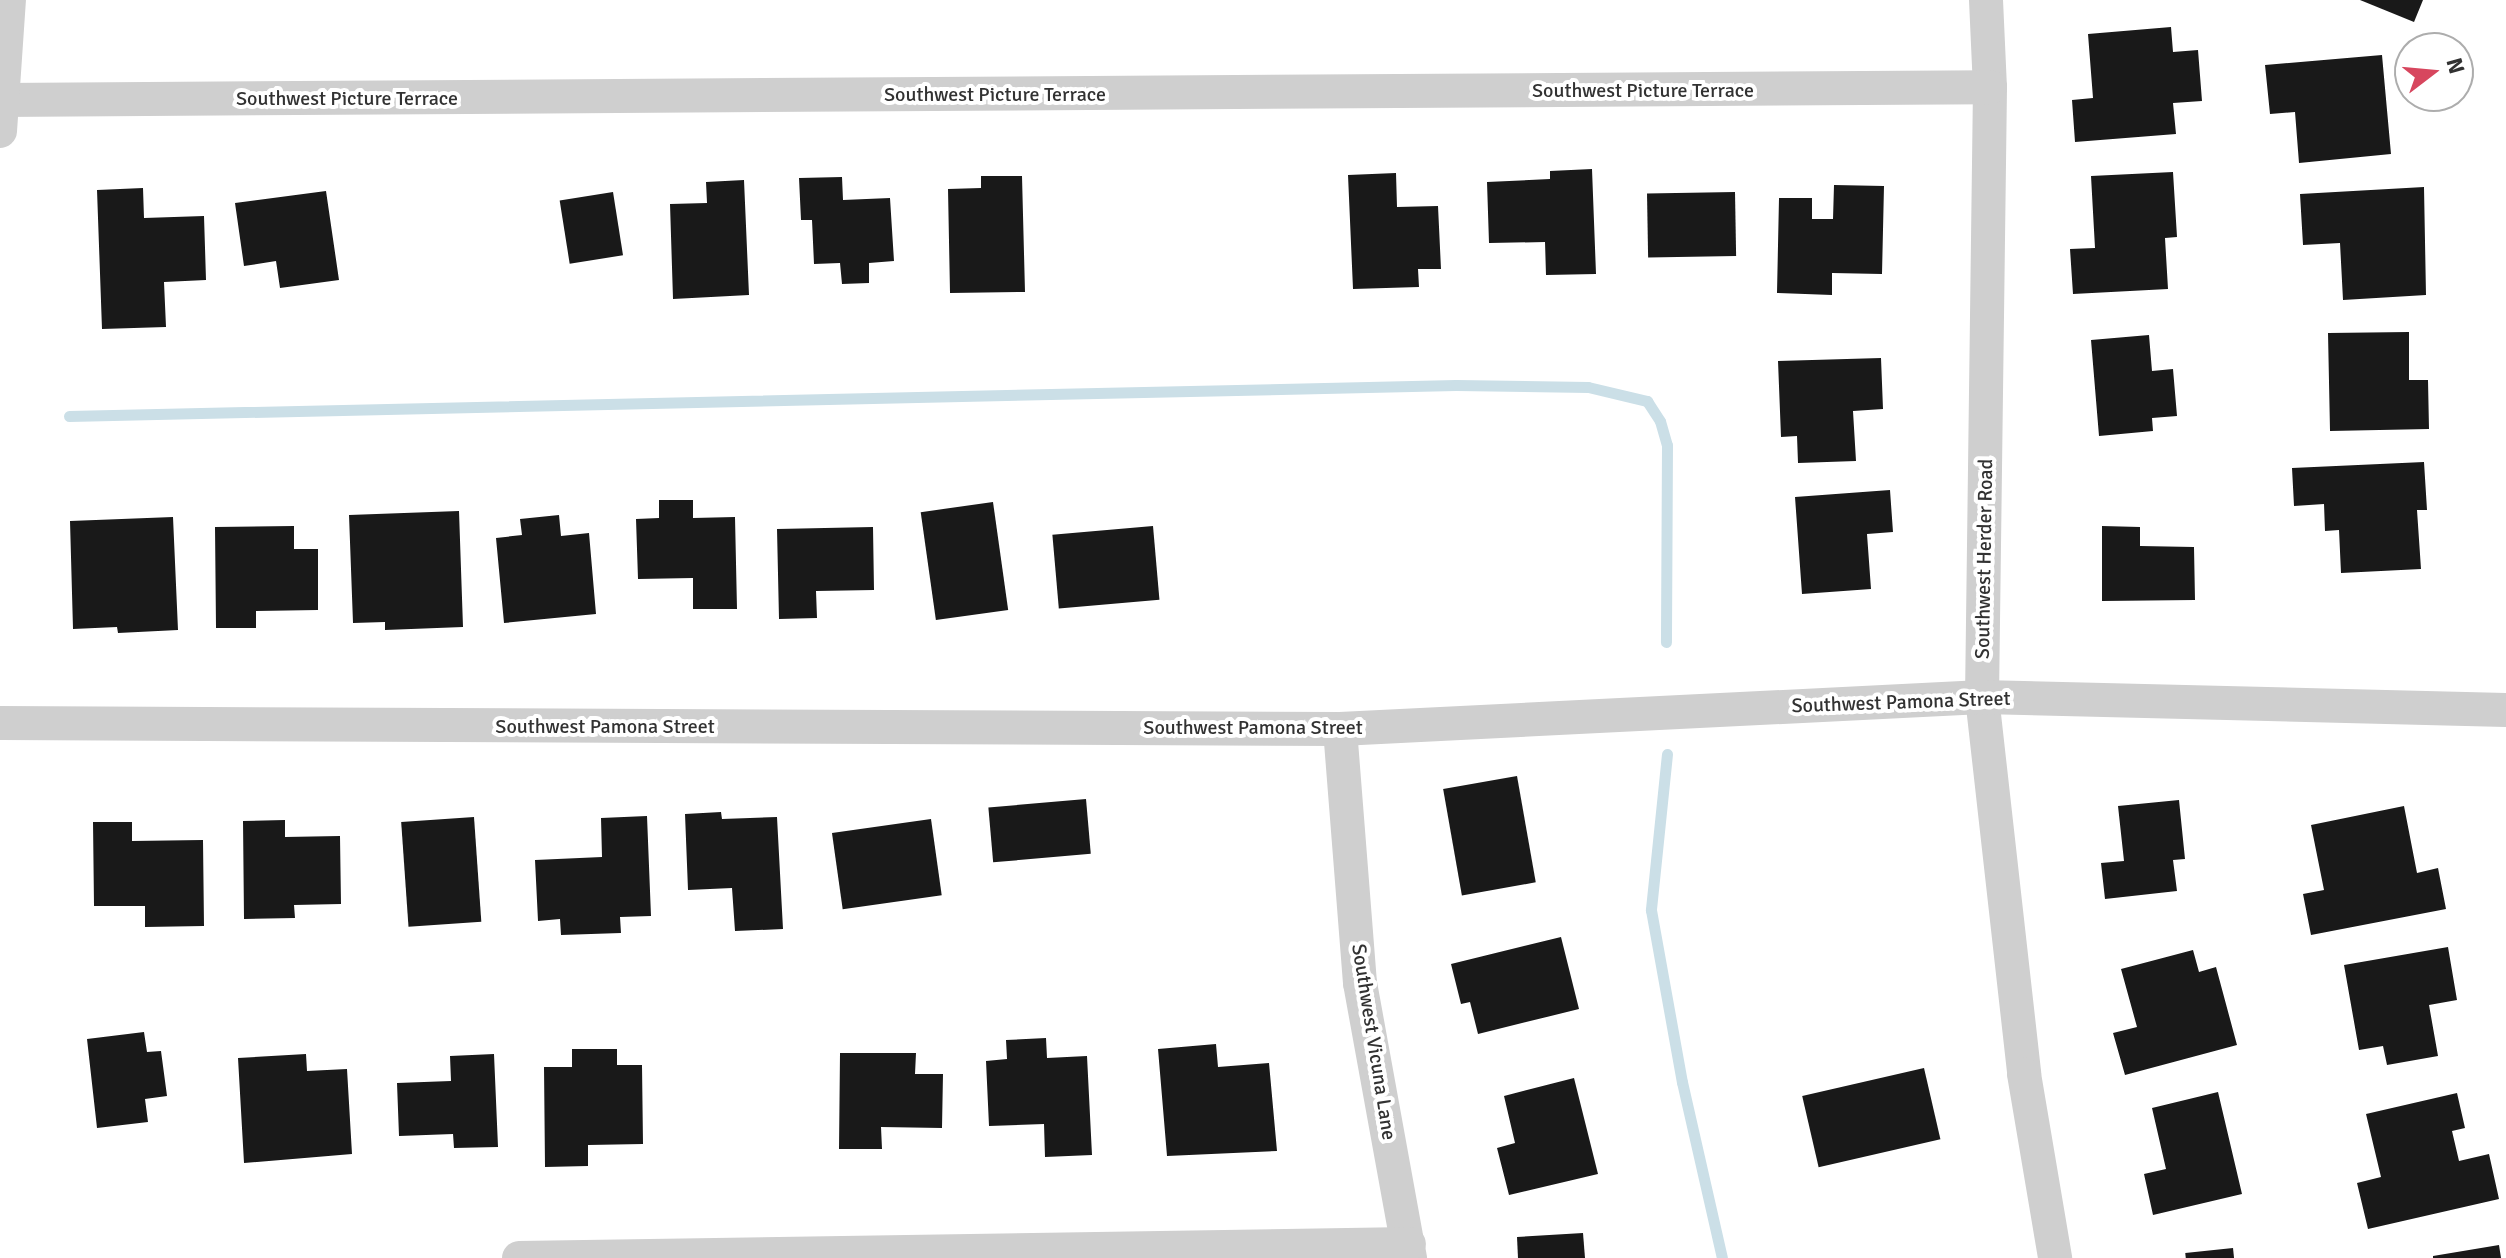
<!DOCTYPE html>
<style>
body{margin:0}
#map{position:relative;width:2506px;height:1258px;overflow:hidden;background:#fff;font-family:Signika,sans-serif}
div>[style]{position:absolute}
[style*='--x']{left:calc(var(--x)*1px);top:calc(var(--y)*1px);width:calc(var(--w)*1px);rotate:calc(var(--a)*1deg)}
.stream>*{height:11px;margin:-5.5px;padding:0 5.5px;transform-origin:5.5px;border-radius:5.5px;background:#cbdfe7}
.building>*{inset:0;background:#191919;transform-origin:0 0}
.minor>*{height:34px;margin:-17px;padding:0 17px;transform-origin:17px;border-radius:17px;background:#cfcfcf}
span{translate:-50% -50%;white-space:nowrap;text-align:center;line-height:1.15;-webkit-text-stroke:8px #fff;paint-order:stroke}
.street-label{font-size:20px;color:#323232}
.north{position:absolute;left:2394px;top:32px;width:80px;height:80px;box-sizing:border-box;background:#fff;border:2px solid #adadad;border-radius:50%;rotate:74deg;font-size:22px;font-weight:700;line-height:32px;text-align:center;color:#323232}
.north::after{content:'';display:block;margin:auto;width:28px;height:36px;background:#d7465e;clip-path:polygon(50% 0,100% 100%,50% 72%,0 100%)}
</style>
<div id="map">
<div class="stream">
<div style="--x:69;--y:416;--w:1387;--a:-1.28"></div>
<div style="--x:1456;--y:385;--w:132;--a:0.9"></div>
<div style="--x:1588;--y:387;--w:61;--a:13.3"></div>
<div style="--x:1647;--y:401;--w:24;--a:57"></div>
<div style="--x:1660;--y:421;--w:25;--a:74"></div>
<div style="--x:1667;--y:445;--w:197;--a:90.3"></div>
<div style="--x:1667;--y:754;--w:157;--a:95.9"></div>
<div style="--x:1651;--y:910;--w:175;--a:79.8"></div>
<div style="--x:1682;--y:1082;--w:180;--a:77.2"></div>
</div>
<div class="building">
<div style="clip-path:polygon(2360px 0,2423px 0,2414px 22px)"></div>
<div style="clip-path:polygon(2171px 27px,2173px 52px,2198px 50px,2202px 101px,2173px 103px,2176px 134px,2075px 142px,2072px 100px,2093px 98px,2088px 34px)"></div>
<div style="clip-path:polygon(2382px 55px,2391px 154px,2299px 163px,2295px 112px,2270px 114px,2265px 65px)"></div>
<div style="clip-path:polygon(1592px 169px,1596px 274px,1546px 275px,1545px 242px,1489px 243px,1487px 182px,1550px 179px,1550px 171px)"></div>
<div style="clip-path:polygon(2173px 172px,2177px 237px,2165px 238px,2168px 289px,2073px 294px,2070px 249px,2095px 248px,2091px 176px)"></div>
<div style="clip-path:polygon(1396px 173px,1397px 207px,1438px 206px,1441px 269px,1418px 269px,1419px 287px,1353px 289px,1348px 175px)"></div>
<div style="clip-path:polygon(981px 176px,1022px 176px,1025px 292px,950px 293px,948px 189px,981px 188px)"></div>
<div style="clip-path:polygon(842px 177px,843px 200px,890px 198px,894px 261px,869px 263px,869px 283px,842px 284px,840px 263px,814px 264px,812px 220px,801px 220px,799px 178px)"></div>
<div style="clip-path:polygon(744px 180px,749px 295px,673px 299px,670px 204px,707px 203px,706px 182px)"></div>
<div style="clip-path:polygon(1834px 185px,1884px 186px,1882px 274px,1832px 273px,1832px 295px,1777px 293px,1779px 198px,1812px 198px,1812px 219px,1833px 219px)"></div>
<div style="clip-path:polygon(2424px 187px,2426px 295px,2343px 300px,2340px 243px,2303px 245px,2300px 194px)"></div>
<div style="clip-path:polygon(143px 188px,144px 218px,204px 216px,206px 280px,164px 282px,166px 327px,102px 329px,97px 190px)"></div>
<div style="clip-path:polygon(326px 191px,339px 280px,280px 288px,276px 261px,244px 266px,235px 203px)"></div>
<div style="left:613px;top:192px;width:64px;height:54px;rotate:81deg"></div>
<div style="left:1735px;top:192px;width:64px;height:88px;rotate:89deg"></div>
<div style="clip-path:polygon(2409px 332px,2409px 380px,2428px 380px,2429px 429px,2330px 431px,2328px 333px)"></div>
<div style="clip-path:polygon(2149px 335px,2152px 371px,2173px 369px,2177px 416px,2152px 418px,2153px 431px,2099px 436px,2091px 340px)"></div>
<div style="clip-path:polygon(1881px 358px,1883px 409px,1853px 411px,1856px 461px,1798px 463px,1797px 436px,1781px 437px,1778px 361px)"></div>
<div style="clip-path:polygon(2424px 462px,2427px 510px,2417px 510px,2421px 569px,2341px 573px,2339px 530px,2325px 531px,2324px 504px,2294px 506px,2292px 468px)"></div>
<div style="clip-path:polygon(1890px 490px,1893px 532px,1867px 534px,1871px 589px,1802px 594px,1795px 497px)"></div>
<div style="clip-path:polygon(659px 500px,693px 500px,693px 518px,735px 517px,737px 609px,693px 609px,693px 578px,638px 579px,636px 519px,659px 518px)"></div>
<div style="left:993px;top:502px;width:109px;height:73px;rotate:82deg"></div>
<div style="clip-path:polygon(459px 511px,463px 627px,385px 630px,385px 622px,353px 623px,349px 515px)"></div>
<div style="clip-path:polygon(559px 515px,561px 536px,589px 533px,596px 614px,504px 623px,496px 538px,522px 535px,520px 519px)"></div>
<div style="clip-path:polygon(173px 517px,178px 630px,118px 633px,117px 627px,73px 629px,70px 521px)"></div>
<div style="clip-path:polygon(294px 526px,294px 549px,318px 549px,318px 610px,256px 611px,256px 628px,216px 628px,215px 527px)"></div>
<div style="left:1153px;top:526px;width:74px;height:101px;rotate:85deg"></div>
<div style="clip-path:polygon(2102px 526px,2140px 527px,2140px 546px,2194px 547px,2195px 600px,2102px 601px)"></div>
<div style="clip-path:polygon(873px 527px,874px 590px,816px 591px,817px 618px,779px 619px,777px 529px)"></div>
<div style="left:1517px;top:776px;width:108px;height:75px;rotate:80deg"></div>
<div style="left:1086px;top:799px;width:55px;height:98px;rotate:85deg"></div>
<div style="clip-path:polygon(2179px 800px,2185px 859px,2173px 860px,2177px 891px,2105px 899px,2101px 863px,2124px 861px,2118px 806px)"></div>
<div style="clip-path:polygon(2404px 806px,2417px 873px,2438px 868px,2446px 909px,2311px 935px,2303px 894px,2324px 890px,2311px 825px)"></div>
<div style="clip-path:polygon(721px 812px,722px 819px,777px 817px,783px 929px,735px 931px,732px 888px,688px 890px,685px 814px)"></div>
<div style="clip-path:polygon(647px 816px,651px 916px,620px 917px,621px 933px,561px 935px,560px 919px,538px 921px,535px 860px,602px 857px,601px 818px)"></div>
<div style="left:474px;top:817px;width:105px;height:73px;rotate:86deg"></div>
<div style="left:931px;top:819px;width:77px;height:100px;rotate:82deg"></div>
<div style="clip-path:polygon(285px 820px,285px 837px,340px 836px,341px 904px,294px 905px,295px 918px,244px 919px,243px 821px)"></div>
<div style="clip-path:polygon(93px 822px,132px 822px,132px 841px,203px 840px,204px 926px,145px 927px,145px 906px,94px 906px)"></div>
<div style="clip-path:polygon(1561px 937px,1579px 1009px,1478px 1034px,1470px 1002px,1461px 1004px,1451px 964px)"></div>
<div style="clip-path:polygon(2448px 947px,2457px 1000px,2429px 1005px,2438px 1056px,2387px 1065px,2383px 1046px,2359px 1050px,2344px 965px)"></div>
<div style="clip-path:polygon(2193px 950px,2199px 972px,2216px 967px,2237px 1045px,2125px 1075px,2113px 1033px,2137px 1027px,2121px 969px)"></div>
<div style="clip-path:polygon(144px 1032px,147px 1052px,161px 1051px,167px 1096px,145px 1099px,148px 1122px,97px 1128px,87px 1039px)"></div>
<div style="clip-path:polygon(1046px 1038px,1047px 1058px,1087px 1056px,1092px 1155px,1045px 1157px,1044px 1124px,989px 1126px,986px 1061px,1007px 1059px,1006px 1040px)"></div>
<div style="clip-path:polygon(1216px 1044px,1218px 1067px,1269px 1063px,1277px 1151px,1167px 1156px,1158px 1049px)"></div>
<div style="clip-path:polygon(572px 1049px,617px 1049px,617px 1065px,642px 1065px,643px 1144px,588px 1145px,588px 1166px,545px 1167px,544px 1067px,572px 1067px)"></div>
<div style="clip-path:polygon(840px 1053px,916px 1053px,915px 1074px,943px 1074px,942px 1128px,881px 1127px,882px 1149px,839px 1149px)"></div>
<div style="clip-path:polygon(306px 1054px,307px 1071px,347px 1069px,352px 1154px,244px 1163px,238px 1058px)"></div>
<div style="clip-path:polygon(494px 1054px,498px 1147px,454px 1148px,453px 1134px,399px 1136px,397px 1083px,451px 1081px,450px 1056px)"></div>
<div style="left:1924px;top:1068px;width:73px;height:125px;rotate:77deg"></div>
<div style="clip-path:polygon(1574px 1078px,1598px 1174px,1509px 1195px,1497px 1148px,1515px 1143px,1504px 1096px)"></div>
<div style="clip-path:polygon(2218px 1092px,2242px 1194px,2153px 1215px,2144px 1174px,2166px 1169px,2152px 1108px)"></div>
<div style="clip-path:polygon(2457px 1093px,2465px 1128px,2452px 1131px,2459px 1161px,2489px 1154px,2499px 1199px,2368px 1229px,2357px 1183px,2381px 1177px,2366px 1114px)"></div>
<div style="clip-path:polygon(1583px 1233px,1585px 1258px,1518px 1258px,1517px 1237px)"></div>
<div style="clip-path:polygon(2499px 1245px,2501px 1258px,2433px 1258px,2433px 1256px)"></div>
<div style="left:2233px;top:1248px;width:10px;height:48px;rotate:84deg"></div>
</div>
<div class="minor">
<div style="--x:1986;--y:0;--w:87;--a:87.4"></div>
<div style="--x:1990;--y:87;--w:610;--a:90.75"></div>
<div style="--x:1982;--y:697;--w:379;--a:83.6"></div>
<div style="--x:2024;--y:1074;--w:187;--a:80.4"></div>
<div style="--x:0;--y:100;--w:1990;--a:-0.37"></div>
<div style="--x:0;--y:131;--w:131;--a:-86.1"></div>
<div style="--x:0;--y:723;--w:1340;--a:0.26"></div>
<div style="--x:1340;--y:729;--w:643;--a:-2.85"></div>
<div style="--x:1982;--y:697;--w:524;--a:1.42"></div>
<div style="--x:1340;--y:729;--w:255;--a:85.5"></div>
<div style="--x:1360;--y:983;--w:280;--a:79.7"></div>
<div style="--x:519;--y:1258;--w:890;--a:-0.9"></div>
</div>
<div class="street-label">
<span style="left:1643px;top:90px">Southwest Picture Terrace</span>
<span style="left:995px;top:94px">Southwest Picture Terrace</span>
<span style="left:347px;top:98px">Southwest Picture Terrace</span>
<span style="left:1984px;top:559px;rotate:-89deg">Southwest Herder Road</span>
<span style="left:1901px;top:702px;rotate:-2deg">Southwest Pamona Street</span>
<span style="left:605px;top:726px">Southwest Pamona Street</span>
<span style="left:1253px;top:727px">Southwest Pamona Street</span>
<span style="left:1374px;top:1042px;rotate:81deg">Southwest Vicuna Lane</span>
</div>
<div class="north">N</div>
</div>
